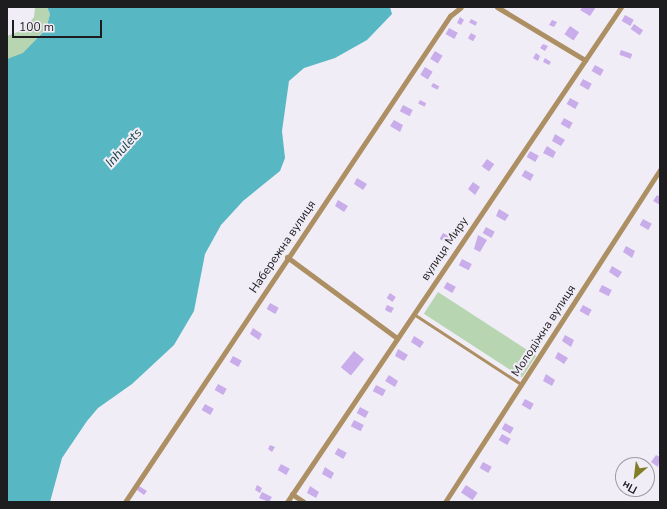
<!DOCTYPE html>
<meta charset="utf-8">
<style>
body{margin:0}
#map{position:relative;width:667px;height:509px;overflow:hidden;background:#f1edf6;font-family:"Nunito Sans",sans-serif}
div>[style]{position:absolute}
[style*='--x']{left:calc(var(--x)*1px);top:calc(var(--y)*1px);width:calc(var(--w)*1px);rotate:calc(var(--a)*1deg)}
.green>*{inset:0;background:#b7d5b1;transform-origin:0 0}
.water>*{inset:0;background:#57b7c2}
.building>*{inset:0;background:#c9acea;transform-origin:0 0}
.lane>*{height:2.5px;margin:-1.25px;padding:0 1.25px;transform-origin:1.25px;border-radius:1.25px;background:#ad8f64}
.street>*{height:5px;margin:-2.5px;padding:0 2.5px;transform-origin:2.5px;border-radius:2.5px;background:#ad8f64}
span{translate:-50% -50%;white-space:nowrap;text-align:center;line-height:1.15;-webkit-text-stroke:4px #f1edf6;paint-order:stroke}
.street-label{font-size:12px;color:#1d1c1f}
.water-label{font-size:13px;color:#174449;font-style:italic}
.frame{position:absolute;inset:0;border:8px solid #1d1c1f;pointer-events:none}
.north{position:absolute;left:615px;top:457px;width:40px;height:40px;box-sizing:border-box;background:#f1edf6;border:1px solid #9c99a0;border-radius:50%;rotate:208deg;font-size:11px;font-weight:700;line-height:16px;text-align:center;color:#1d1c1f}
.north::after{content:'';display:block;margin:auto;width:14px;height:18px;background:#827e26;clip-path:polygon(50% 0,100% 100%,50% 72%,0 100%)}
.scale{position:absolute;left:12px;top:20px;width:90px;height:18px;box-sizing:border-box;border:2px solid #1d1c1f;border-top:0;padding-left:5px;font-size:12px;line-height:14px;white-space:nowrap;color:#1d1c1f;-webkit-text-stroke:3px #f1edf6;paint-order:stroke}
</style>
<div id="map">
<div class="green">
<div style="clip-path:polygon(35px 7px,47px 7px,50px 14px,46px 28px,23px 54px,7px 59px,7px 36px,23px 30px,34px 17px)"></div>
<div style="left:438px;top:292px;width:117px;height:26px;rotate:33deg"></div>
</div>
<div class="water">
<div style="clip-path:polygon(47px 7px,390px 7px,392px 14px,367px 40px,335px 58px,304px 68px,289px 81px,282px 131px,285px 158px,280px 171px,243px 201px,221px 225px,205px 254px,194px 311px,174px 345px,132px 384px,98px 408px,87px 421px,62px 458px,50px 502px,7px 502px,7px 59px,23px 53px,46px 29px,50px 14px)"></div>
</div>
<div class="building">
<div style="clip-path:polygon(583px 7px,596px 7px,590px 16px,580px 10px)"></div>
<div style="left:625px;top:15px;width:10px;height:7px;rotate:29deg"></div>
<div style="clip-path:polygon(460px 17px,464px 20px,461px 25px,457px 23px)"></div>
<div style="left:471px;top:19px;width:7px;height:4px;rotate:27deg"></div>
<div style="clip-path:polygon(552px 20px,557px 22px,554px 27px,549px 25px)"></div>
<div style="left:634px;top:24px;width:11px;height:6px;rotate:34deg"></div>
<div style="left:570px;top:26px;width:11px;height:10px;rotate:34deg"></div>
<div style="left:449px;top:28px;width:10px;height:7px;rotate:29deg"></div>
<div style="left:471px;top:33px;width:6px;height:6px;rotate:31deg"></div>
<div style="clip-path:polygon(543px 44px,548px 46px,545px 51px,540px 48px)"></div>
<div style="left:621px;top:50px;width:12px;height:5px;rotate:20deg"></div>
<div style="left:435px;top:51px;width:9px;height:9px;rotate:32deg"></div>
<div style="clip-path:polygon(536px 53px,540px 56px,538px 61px,533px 58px)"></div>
<div style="clip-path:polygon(545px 58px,551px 62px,549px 65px,543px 62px)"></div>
<div style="left:595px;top:65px;width:10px;height:7px;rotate:29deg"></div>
<div style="left:425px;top:67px;width:9px;height:9px;rotate:32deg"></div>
<div style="left:583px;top:79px;width:10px;height:7px;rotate:29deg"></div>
<div style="left:433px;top:83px;width:7px;height:4px;rotate:27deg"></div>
<div style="left:570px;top:98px;width:10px;height:7px;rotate:29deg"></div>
<div style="left:420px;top:100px;width:7px;height:4px;rotate:27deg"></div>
<div style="left:403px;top:105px;width:11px;height:7px;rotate:27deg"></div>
<div style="left:564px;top:118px;width:10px;height:7px;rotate:29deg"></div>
<div style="clip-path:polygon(394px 120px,403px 125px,400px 132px,390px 126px)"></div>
<div style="clip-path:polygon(555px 134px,565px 140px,561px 146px,552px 141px)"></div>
<div style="clip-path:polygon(547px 146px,556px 152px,553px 158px,543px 153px)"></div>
<div style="left:530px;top:151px;width:10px;height:7px;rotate:29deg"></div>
<div style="left:487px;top:159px;width:9px;height:9px;rotate:36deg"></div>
<div style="left:525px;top:170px;width:10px;height:7px;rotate:29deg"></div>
<div style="clip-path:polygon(357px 178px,367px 184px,363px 190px,354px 184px)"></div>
<div style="clip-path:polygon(473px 182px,480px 187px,475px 195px,468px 189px)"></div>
<div style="clip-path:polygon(657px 195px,660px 197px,660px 205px,653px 201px)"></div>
<div style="clip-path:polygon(338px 200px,348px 206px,344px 212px,335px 206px)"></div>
<div style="clip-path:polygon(499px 209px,509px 215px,505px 221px,496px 216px)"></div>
<div style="left:643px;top:219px;width:10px;height:7px;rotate:29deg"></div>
<div style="left:486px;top:227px;width:10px;height:7px;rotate:29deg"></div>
<div style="left:443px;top:233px;width:10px;height:7px;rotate:29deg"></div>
<div style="clip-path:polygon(478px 235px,487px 240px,480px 252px,474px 249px)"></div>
<div style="clip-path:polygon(626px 246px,635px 251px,632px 258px,623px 252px)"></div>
<div style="left:462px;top:259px;width:11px;height:7px;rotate:27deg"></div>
<div style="clip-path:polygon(612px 266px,622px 272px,618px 278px,609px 272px)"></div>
<div style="left:447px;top:282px;width:10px;height:7px;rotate:29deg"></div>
<div style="left:602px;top:285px;width:11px;height:7px;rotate:27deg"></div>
<div style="left:390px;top:293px;width:7px;height:6px;rotate:34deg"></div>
<div style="left:270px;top:303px;width:10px;height:7px;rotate:29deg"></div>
<div style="clip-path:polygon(387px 305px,394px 308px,391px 313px,385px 310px)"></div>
<div style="left:583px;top:305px;width:10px;height:7px;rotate:29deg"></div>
<div style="clip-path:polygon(253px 328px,262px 334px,259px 340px,250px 334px)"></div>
<div style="clip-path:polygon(565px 335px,574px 340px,571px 347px,562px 341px)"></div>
<div style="clip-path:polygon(414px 336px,424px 342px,420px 348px,411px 342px)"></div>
<div style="clip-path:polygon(398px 349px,408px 355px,404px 361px,395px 356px)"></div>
<div style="left:354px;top:351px;width:13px;height:21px;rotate:39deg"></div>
<div style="clip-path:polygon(558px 352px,568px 358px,564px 364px,555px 358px)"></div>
<div style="left:233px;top:356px;width:10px;height:7px;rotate:29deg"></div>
<div style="clip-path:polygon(546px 374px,555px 380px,552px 386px,543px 381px)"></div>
<div style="clip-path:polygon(389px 375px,398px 381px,395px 387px,385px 381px)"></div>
<div style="left:218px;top:384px;width:10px;height:7px;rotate:29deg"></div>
<div style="left:376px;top:385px;width:11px;height:7px;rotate:27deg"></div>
<div style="left:525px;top:399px;width:10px;height:7px;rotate:29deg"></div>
<div style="left:205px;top:404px;width:10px;height:7px;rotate:29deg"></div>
<div style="left:360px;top:407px;width:10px;height:7px;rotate:29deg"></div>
<div style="left:354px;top:420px;width:11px;height:7px;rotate:27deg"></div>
<div style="left:505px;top:423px;width:10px;height:7px;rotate:29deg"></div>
<div style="left:502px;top:434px;width:10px;height:7px;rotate:29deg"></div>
<div style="clip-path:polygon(270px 445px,275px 447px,272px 452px,268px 449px)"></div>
<div style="left:338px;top:448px;width:10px;height:7px;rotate:29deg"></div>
<div style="clip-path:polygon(656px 455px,660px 457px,658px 467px,651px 462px)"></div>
<div style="left:483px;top:462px;width:10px;height:7px;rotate:29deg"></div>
<div style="left:281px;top:464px;width:10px;height:7px;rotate:29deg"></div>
<div style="clip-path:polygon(325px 467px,334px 473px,331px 479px,322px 474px)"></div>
<div style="clip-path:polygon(257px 485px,262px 488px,260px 493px,255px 490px)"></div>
<div style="left:466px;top:485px;width:14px;height:9px;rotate:34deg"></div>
<div style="clip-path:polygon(139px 486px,147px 491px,144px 495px,137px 490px)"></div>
<div style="clip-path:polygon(310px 486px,319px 492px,316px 498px,307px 493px)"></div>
<div style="clip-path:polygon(262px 492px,272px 497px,269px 502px,259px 498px)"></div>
</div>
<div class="lane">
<div style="--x:414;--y:314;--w:128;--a:33.2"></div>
</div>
<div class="street">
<div style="--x:497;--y:7;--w:103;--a:31.1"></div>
<div style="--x:287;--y:257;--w:137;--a:36.4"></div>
<div style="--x:292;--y:494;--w:14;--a:34"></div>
<div style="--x:125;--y:502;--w:585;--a:-56.23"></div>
<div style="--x:450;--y:16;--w:14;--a:-39"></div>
<div style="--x:287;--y:502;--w:597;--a:-55.99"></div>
<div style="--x:445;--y:502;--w:396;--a:-57.1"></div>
</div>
<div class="street-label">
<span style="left:283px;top:247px;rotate:-56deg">Набережна вулиця</span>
<span style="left:445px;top:249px;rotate:-56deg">вулиця Миру</span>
<span style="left:544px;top:331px;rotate:-57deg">Молодіжна вулиця</span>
</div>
<div class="water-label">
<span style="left:124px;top:148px;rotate:-48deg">Inhulets</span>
</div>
<div class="frame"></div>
<div class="north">Пн</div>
<div class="scale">100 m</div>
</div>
